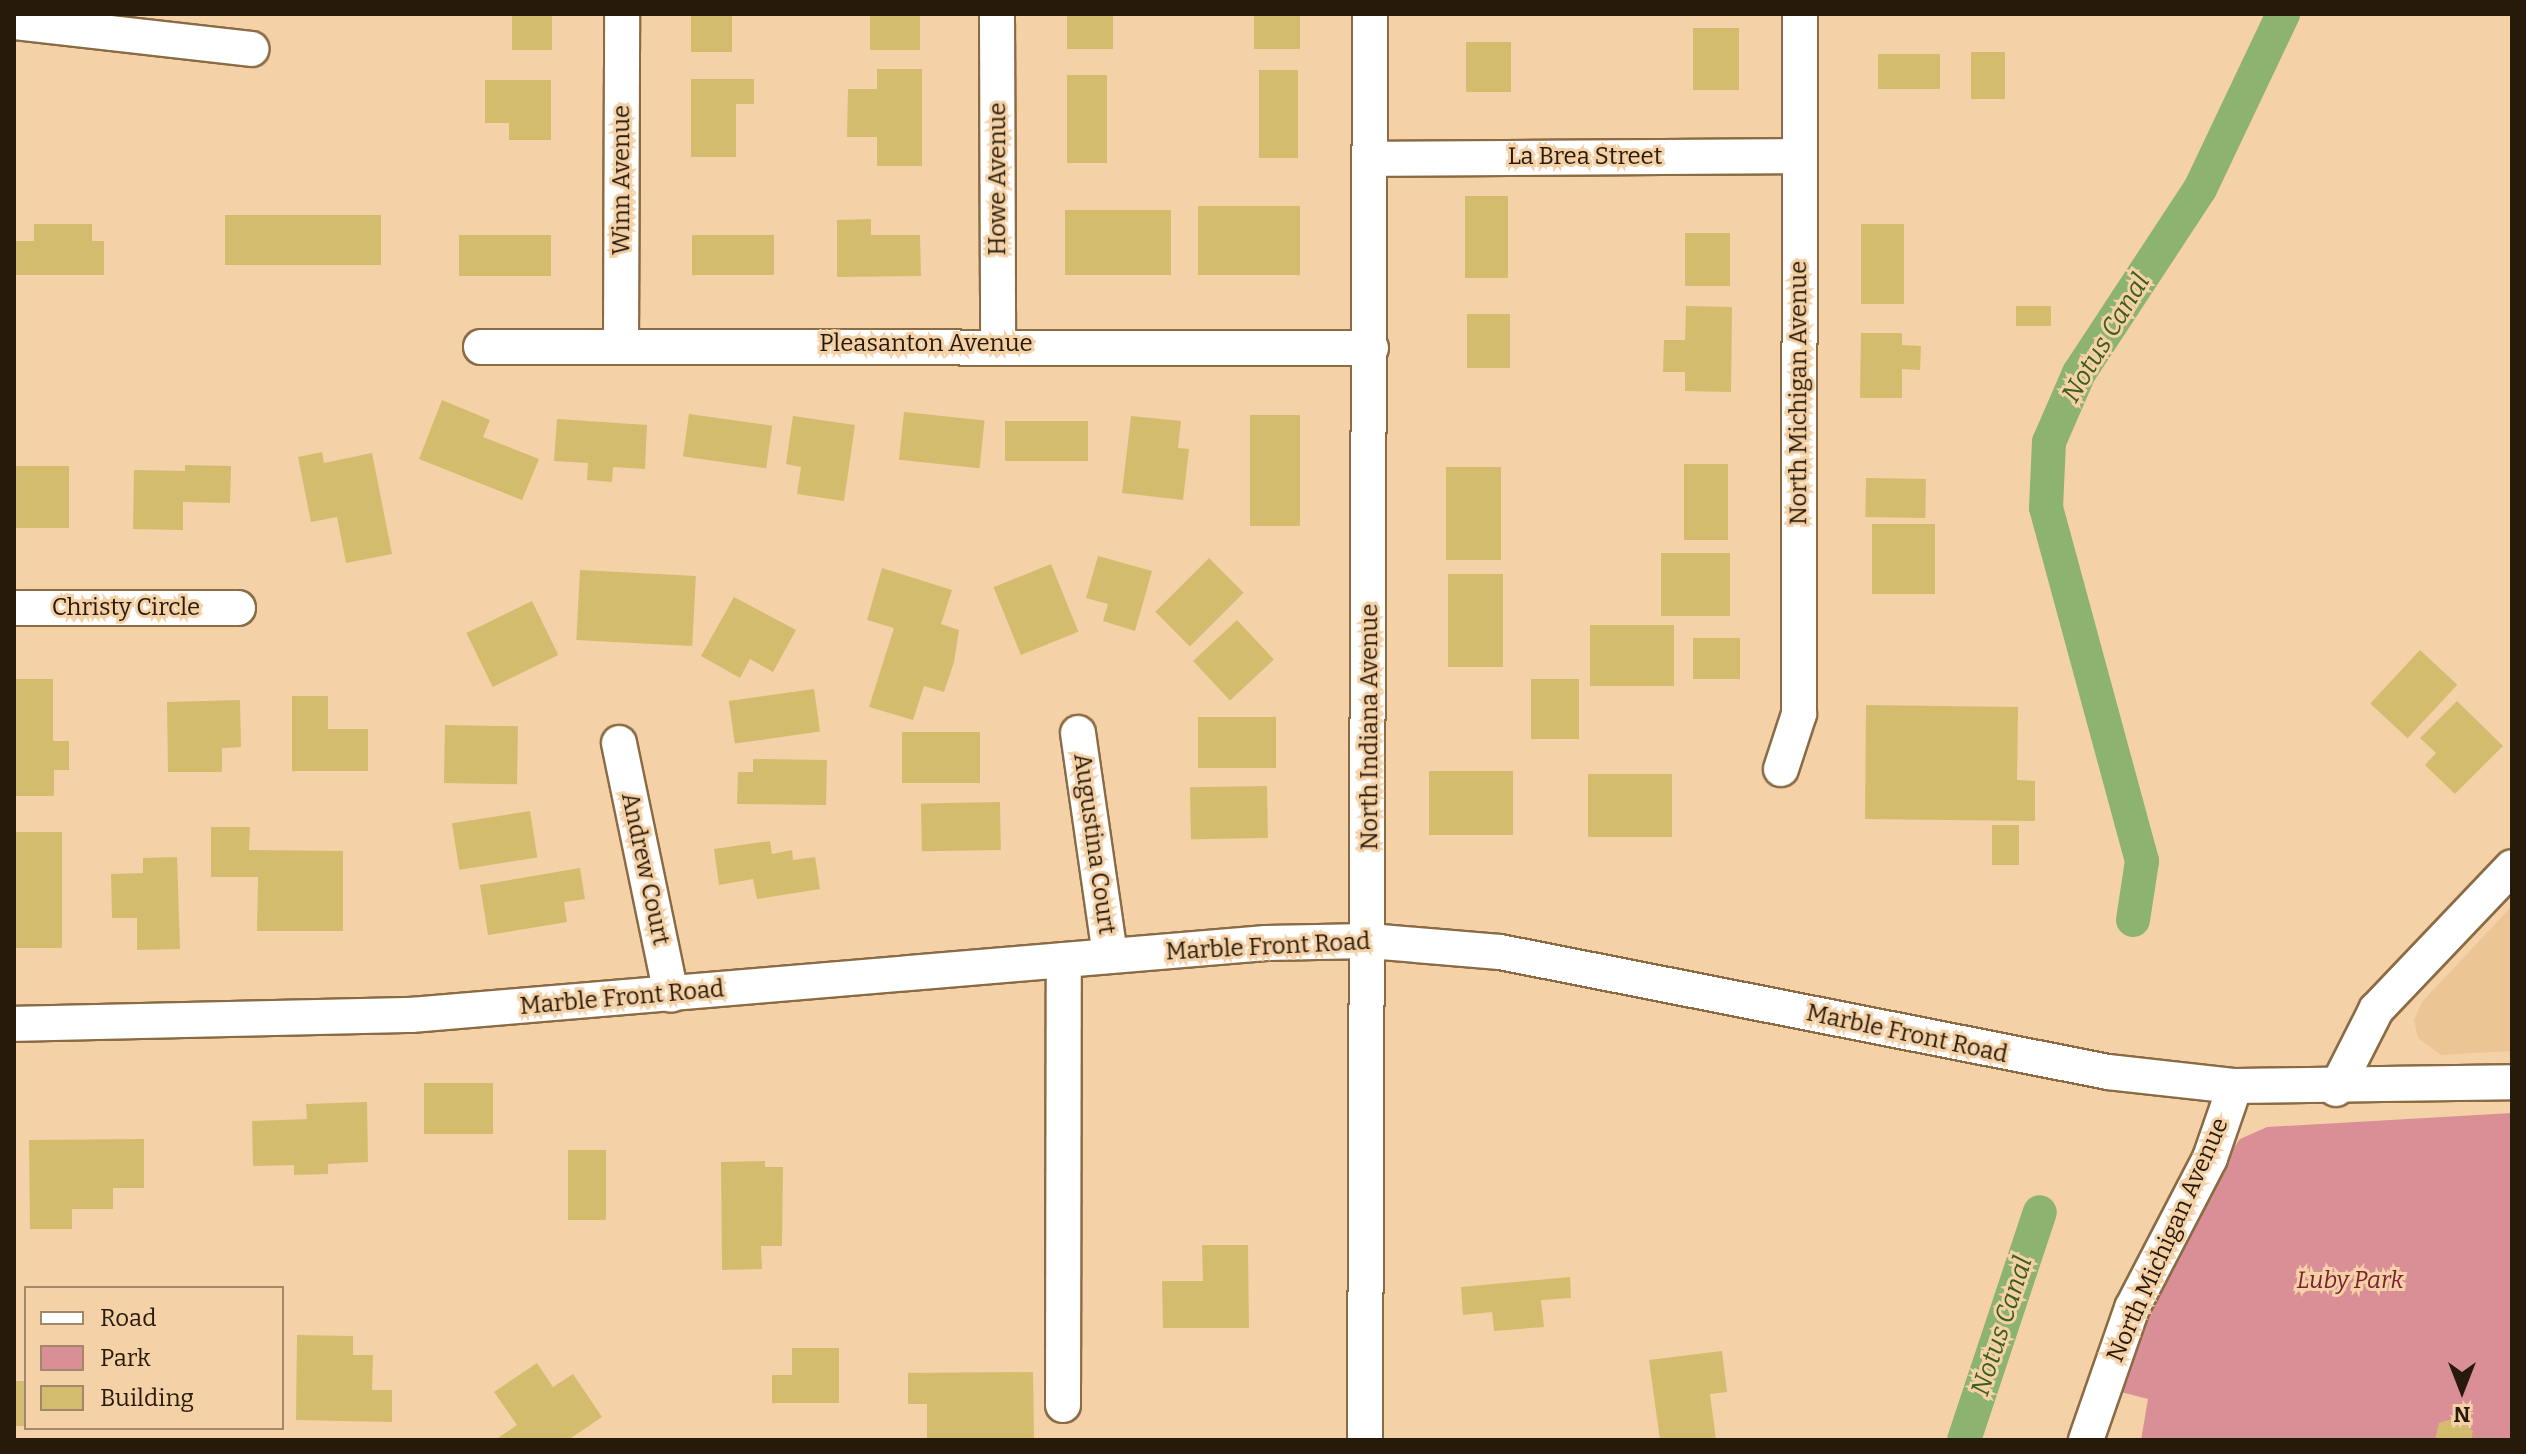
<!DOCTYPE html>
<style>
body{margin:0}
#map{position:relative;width:2526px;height:1454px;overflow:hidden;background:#f4d1a7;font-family:Bitter,serif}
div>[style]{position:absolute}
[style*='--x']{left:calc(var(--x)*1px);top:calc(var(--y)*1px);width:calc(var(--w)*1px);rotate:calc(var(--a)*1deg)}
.built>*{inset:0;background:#ecc594}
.green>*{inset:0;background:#da8f97}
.canal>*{height:34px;margin:-17px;padding:0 17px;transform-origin:17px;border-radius:17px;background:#8db371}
.building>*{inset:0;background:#d4bc6f;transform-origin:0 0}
.roads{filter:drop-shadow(2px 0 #8a6b44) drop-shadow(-2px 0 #8a6b44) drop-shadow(0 2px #8a6b44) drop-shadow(0 -2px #8a6b44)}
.minor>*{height:34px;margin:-17px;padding:0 17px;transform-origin:17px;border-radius:17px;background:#fff}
span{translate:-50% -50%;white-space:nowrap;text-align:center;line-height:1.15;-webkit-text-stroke:6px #f4d1a7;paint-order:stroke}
.street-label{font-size:24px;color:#271a0a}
.park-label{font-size:24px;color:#7e1e33;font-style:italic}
.water-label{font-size:26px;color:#3b5e1a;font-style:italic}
.frame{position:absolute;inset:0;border:16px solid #271a0a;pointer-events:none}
.legend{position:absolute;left:24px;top:1286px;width:260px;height:144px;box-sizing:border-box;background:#f4d1a7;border:2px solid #a28868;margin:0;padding:10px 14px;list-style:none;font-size:24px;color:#271a0a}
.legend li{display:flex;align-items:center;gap:16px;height:40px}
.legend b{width:40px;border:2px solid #a28868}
.north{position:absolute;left:2422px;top:1350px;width:80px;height:80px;-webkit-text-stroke:6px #f4d1a7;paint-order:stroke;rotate:180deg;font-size:22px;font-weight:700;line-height:32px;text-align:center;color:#271a0a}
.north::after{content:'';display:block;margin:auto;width:28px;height:36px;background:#271a0a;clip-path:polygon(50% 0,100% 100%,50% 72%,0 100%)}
</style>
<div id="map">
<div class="built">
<div style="clip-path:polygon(2512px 906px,2512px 1051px,2441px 1055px,2418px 1038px,2414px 1020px,2422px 1002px)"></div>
</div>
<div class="green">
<div style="clip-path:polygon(2512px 1113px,2512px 1440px,2141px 1440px,2148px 1399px,2117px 1391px,2134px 1341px,2224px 1161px,2240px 1139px,2267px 1127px)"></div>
</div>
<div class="canal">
<div style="--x:2133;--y:920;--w:60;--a:-81.3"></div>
<div style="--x:2142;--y:861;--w:366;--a:-105.2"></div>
<div style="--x:2046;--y:508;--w:66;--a:-87.4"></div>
<div style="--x:2049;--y:442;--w:75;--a:-66.5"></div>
<div style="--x:2079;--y:373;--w:220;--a:-56.7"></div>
<div style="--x:2200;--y:189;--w:194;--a:-64.6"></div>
<div style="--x:1964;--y:1440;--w:240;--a:-71.6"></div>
</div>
<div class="building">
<div style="left:512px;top:14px;width:40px;height:36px"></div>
<div style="left:691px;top:14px;width:41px;height:38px"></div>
<div style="left:870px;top:14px;width:50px;height:36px"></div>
<div style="left:1067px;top:14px;width:46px;height:35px"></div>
<div style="left:1254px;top:14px;width:46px;height:35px"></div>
<div style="left:1693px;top:28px;width:46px;height:62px"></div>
<div style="left:1466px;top:42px;width:45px;height:50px"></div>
<div style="left:1971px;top:52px;width:34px;height:47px"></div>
<div style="left:1878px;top:54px;width:62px;height:35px"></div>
<div style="clip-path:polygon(877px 69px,922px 69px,922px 166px,877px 166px,877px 137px,847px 137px,848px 89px,877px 89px)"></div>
<div style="left:1259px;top:70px;width:39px;height:88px"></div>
<div style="left:1067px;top:75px;width:40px;height:88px"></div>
<div style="clip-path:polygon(691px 79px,754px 79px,754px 104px,736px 104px,736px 157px,691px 157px)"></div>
<div style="clip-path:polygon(485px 80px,551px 80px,551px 140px,509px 140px,509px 123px,485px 123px)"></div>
<div style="left:1465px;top:196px;width:43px;height:82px"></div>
<div style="left:1198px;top:206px;width:102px;height:69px"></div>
<div style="left:1065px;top:210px;width:106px;height:65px"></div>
<div style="left:381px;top:215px;width:50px;height:156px;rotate:90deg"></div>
<div style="clip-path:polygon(871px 219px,871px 235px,920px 235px,921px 276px,837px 277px,837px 220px)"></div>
<div style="clip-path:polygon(34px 224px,92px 224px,92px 241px,104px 241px,104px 275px,14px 275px,14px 241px,34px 241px)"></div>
<div style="left:1861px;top:224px;width:43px;height:80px"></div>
<div style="left:1685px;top:233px;width:45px;height:53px"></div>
<div style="left:459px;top:235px;width:92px;height:41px"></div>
<div style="left:692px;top:235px;width:82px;height:40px"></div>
<div style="clip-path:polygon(1686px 306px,1732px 307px,1731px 392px,1685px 391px,1685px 372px,1663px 372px,1664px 340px,1685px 340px)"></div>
<div style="left:2016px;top:306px;width:35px;height:20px"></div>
<div style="left:1467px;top:314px;width:43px;height:54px"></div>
<div style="clip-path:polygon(1861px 333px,1902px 333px,1902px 345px,1921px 346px,1920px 370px,1902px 369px,1902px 398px,1860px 398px)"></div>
<div style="clip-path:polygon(442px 400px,490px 420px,483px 437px,539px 459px,522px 500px,419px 459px)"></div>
<div style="left:904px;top:412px;width:81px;height:48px;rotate:6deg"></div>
<div style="left:689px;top:414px;width:84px;height:43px;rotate:8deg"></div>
<div style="left:1250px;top:415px;width:50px;height:111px"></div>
<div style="clip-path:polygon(793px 416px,855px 425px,844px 501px,797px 494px,801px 467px,786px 464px)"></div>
<div style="clip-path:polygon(1131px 416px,1181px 421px,1178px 448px,1189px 449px,1183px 500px,1122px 493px)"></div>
<div style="clip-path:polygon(557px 419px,647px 425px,645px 469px,613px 467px,612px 482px,587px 480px,588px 463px,554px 461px)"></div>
<div style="left:1005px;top:421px;width:83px;height:40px"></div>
<div style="clip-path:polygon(322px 452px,324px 463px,372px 453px,392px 554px,346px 563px,337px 517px,311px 522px,298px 457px)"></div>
<div style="left:1684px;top:464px;width:44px;height:76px"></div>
<div style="clip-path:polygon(185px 465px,231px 466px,230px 503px,183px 502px,183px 530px,133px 529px,134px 470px,185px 471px)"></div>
<div style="left:14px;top:466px;width:55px;height:62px"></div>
<div style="left:1446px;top:467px;width:55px;height:93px"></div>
<div style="left:1866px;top:478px;width:60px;height:39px;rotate:1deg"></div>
<div style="left:1872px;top:524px;width:63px;height:70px"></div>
<div style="left:1661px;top:553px;width:69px;height:63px"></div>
<div style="clip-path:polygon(1098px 556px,1152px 571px,1135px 631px,1103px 621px,1108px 604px,1086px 598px)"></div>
<div style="left:1209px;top:558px;width:49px;height:76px;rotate:45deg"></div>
<div style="left:1051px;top:564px;width:73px;height:62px;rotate:68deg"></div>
<div style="clip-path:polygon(882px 568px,952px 590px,941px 624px,959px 630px,954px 662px,944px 692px,924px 686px,913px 720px,869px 707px,894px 628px,867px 620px)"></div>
<div style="left:580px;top:570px;width:116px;height:70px;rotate:3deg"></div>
<div style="left:1448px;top:574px;width:55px;height:93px"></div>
<div style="clip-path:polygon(734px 597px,796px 630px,773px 672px,750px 659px,740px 678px,701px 656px)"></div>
<div style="left:532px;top:601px;width:60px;height:73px;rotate:64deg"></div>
<div style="left:1237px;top:620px;width:54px;height:60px;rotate:47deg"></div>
<div style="left:1590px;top:625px;width:84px;height:61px"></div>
<div style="left:1693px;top:638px;width:47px;height:41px"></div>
<div style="left:2420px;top:650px;width:51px;height:73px;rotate:43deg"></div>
<div style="clip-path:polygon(14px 679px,53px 679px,53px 741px,69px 741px,69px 770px,54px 770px,54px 796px,14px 796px)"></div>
<div style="left:1531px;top:679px;width:48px;height:60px"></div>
<div style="left:814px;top:689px;width:43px;height:86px;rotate:82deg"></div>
<div style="clip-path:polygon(292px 696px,328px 696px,328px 729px,368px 729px,368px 771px,292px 771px)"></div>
<div style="clip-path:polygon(240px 700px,241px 747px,222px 748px,222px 772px,168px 772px,167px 702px)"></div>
<div style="clip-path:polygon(2457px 701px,2503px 746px,2455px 794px,2425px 765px,2436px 753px,2420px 738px)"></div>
<div style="clip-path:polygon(1866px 705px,2018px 707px,2017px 780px,2035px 781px,2035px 821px,1865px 819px)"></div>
<div style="left:1276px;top:717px;width:51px;height:78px;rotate:90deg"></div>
<div style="left:445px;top:725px;width:73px;height:58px;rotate:1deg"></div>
<div style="left:902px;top:732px;width:78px;height:51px"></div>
<div style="clip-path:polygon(753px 759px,827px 760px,826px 805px,737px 804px,738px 772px,753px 772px)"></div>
<div style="left:1429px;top:771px;width:84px;height:64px"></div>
<div style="left:1588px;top:774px;width:84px;height:63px"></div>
<div style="left:1267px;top:786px;width:52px;height:77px;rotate:89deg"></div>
<div style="left:1000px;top:802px;width:48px;height:79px;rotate:89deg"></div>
<div style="left:530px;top:811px;width:47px;height:79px;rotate:81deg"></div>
<div style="left:1992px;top:825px;width:27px;height:40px"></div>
<div style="clip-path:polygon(211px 827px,250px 827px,249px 850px,343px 851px,343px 931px,257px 931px,258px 877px,211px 877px)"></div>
<div style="left:62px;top:832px;width:116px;height:48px;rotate:90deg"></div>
<div style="clip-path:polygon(770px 841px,772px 854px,792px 850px,793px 860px,815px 857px,820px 889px,757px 899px,753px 879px,719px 885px,714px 849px)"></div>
<div style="clip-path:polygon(177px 857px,180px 949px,137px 950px,137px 918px,112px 918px,111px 874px,143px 873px,143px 858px)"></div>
<div style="clip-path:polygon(580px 868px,585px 899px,564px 902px,567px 922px,488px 935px,480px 885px)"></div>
<div style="left:424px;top:1083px;width:69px;height:51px"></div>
<div style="clip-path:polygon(367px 1102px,368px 1162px,328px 1164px,328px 1174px,294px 1175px,294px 1165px,253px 1166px,252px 1121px,307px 1119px,306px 1104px)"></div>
<div style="clip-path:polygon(144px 1139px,144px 1188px,113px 1188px,113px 1209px,72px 1209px,72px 1229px,30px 1229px,29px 1140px)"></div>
<div style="left:568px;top:1150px;width:38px;height:70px"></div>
<div style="clip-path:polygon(765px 1161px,765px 1167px,783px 1167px,782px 1246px,761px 1246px,762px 1269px,722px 1270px,721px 1162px)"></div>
<div style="clip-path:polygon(1202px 1245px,1248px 1245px,1249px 1328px,1163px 1328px,1162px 1281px,1203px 1281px)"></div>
<div style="clip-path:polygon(1570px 1277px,1571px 1298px,1541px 1300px,1544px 1327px,1494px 1331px,1492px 1312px,1463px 1315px,1461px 1287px)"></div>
<div style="clip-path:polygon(297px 1335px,353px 1336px,353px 1355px,373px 1355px,372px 1390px,392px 1390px,392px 1422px,296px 1420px)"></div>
<div style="clip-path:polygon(792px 1348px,839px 1348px,839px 1403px,772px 1403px,772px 1375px,792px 1375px)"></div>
<div style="clip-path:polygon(1722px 1351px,1727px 1392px,1710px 1394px,1716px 1440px,1660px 1440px,1649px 1360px)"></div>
<div style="clip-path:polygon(537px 1363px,553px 1387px,573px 1374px,602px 1417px,568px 1440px,495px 1440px,517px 1425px,494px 1392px)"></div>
<div style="clip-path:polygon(1033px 1372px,1034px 1440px,927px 1440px,927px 1404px,908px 1404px,908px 1373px)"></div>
<div style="left:16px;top:1381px;width:10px;height:45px"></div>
<div style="clip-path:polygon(2458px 1417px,2473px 1431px,2471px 1440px,2435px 1440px,2439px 1423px)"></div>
</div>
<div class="roads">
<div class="minor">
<div style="--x:997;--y:14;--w:330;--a:89.8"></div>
<div style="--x:14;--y:22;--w:239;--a:6.5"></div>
<div style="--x:1370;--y:159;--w:430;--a:-0.4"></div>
<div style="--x:621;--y:346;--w:332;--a:-89.8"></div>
<div style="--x:481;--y:347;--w:890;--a:0.06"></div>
<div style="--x:14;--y:608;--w:224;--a:0"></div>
<div style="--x:1078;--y:733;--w:225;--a:81.8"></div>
<div style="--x:619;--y:743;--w:257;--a:78.3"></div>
<div style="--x:1781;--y:769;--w:58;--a:-71.9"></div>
<div style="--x:1799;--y:714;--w:700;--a:-89.92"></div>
<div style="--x:14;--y:1024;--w:397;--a:-1.3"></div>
<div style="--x:411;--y:1015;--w:858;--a:-4.81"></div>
<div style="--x:1266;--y:943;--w:103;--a:-1.1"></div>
<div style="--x:1369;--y:941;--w:131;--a:4.8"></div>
<div style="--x:1500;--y:952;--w:620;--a:11.16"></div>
<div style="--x:2108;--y:1072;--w:128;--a:6.3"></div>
<div style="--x:2235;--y:1086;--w:277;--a:-0.8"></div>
<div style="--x:2336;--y:1089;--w:89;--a:-63.1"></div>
<div style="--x:2376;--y:1010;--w:197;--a:-46.4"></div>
<div style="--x:1063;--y:1405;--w:445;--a:-89.9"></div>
<div style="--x:1365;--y:1440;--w:1426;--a:-89.8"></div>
<div style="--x:2086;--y:1440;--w:140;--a:-70.8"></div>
<div style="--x:2132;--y:1308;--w:169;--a:-62.5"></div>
<div style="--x:2210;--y:1158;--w:76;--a:-70.9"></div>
</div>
</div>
<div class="street-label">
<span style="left:1585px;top:157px">La Brea Street</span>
<span style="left:998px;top:179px;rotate:-90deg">Howe Avenue</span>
<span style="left:622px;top:180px;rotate:-90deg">Winn Avenue</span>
<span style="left:926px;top:344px">Pleasanton Avenue</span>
<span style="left:1799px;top:393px;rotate:-90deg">North Michigan Avenue</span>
<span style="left:126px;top:608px">Christy Circle</span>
<span style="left:1370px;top:727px;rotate:-90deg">North Indiana Avenue</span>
<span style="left:1094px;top:844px;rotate:82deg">Augustina Court</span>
<span style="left:645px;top:869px;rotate:78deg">Andrew Court</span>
<span style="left:1268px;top:947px;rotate:-3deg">Marble Front Road</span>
<span style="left:622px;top:998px;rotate:-5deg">Marble Front Road</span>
<span style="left:1907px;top:1034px;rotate:12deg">Marble Front Road</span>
<span style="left:2168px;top:1240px;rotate:-66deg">North Michigan Avenue</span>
</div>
<div class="park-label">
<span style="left:2350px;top:1281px">Luby Park</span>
</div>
<div class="water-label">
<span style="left:2106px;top:338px;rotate:-59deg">Notus Canal</span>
<span style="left:2002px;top:1326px;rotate:-72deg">Notus Canal</span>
</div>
<div class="frame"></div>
<ul class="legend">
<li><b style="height:10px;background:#fff"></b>Road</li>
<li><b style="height:22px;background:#da8f97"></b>Park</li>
<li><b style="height:22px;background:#d4bc6f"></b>Building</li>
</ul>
<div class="north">N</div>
</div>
